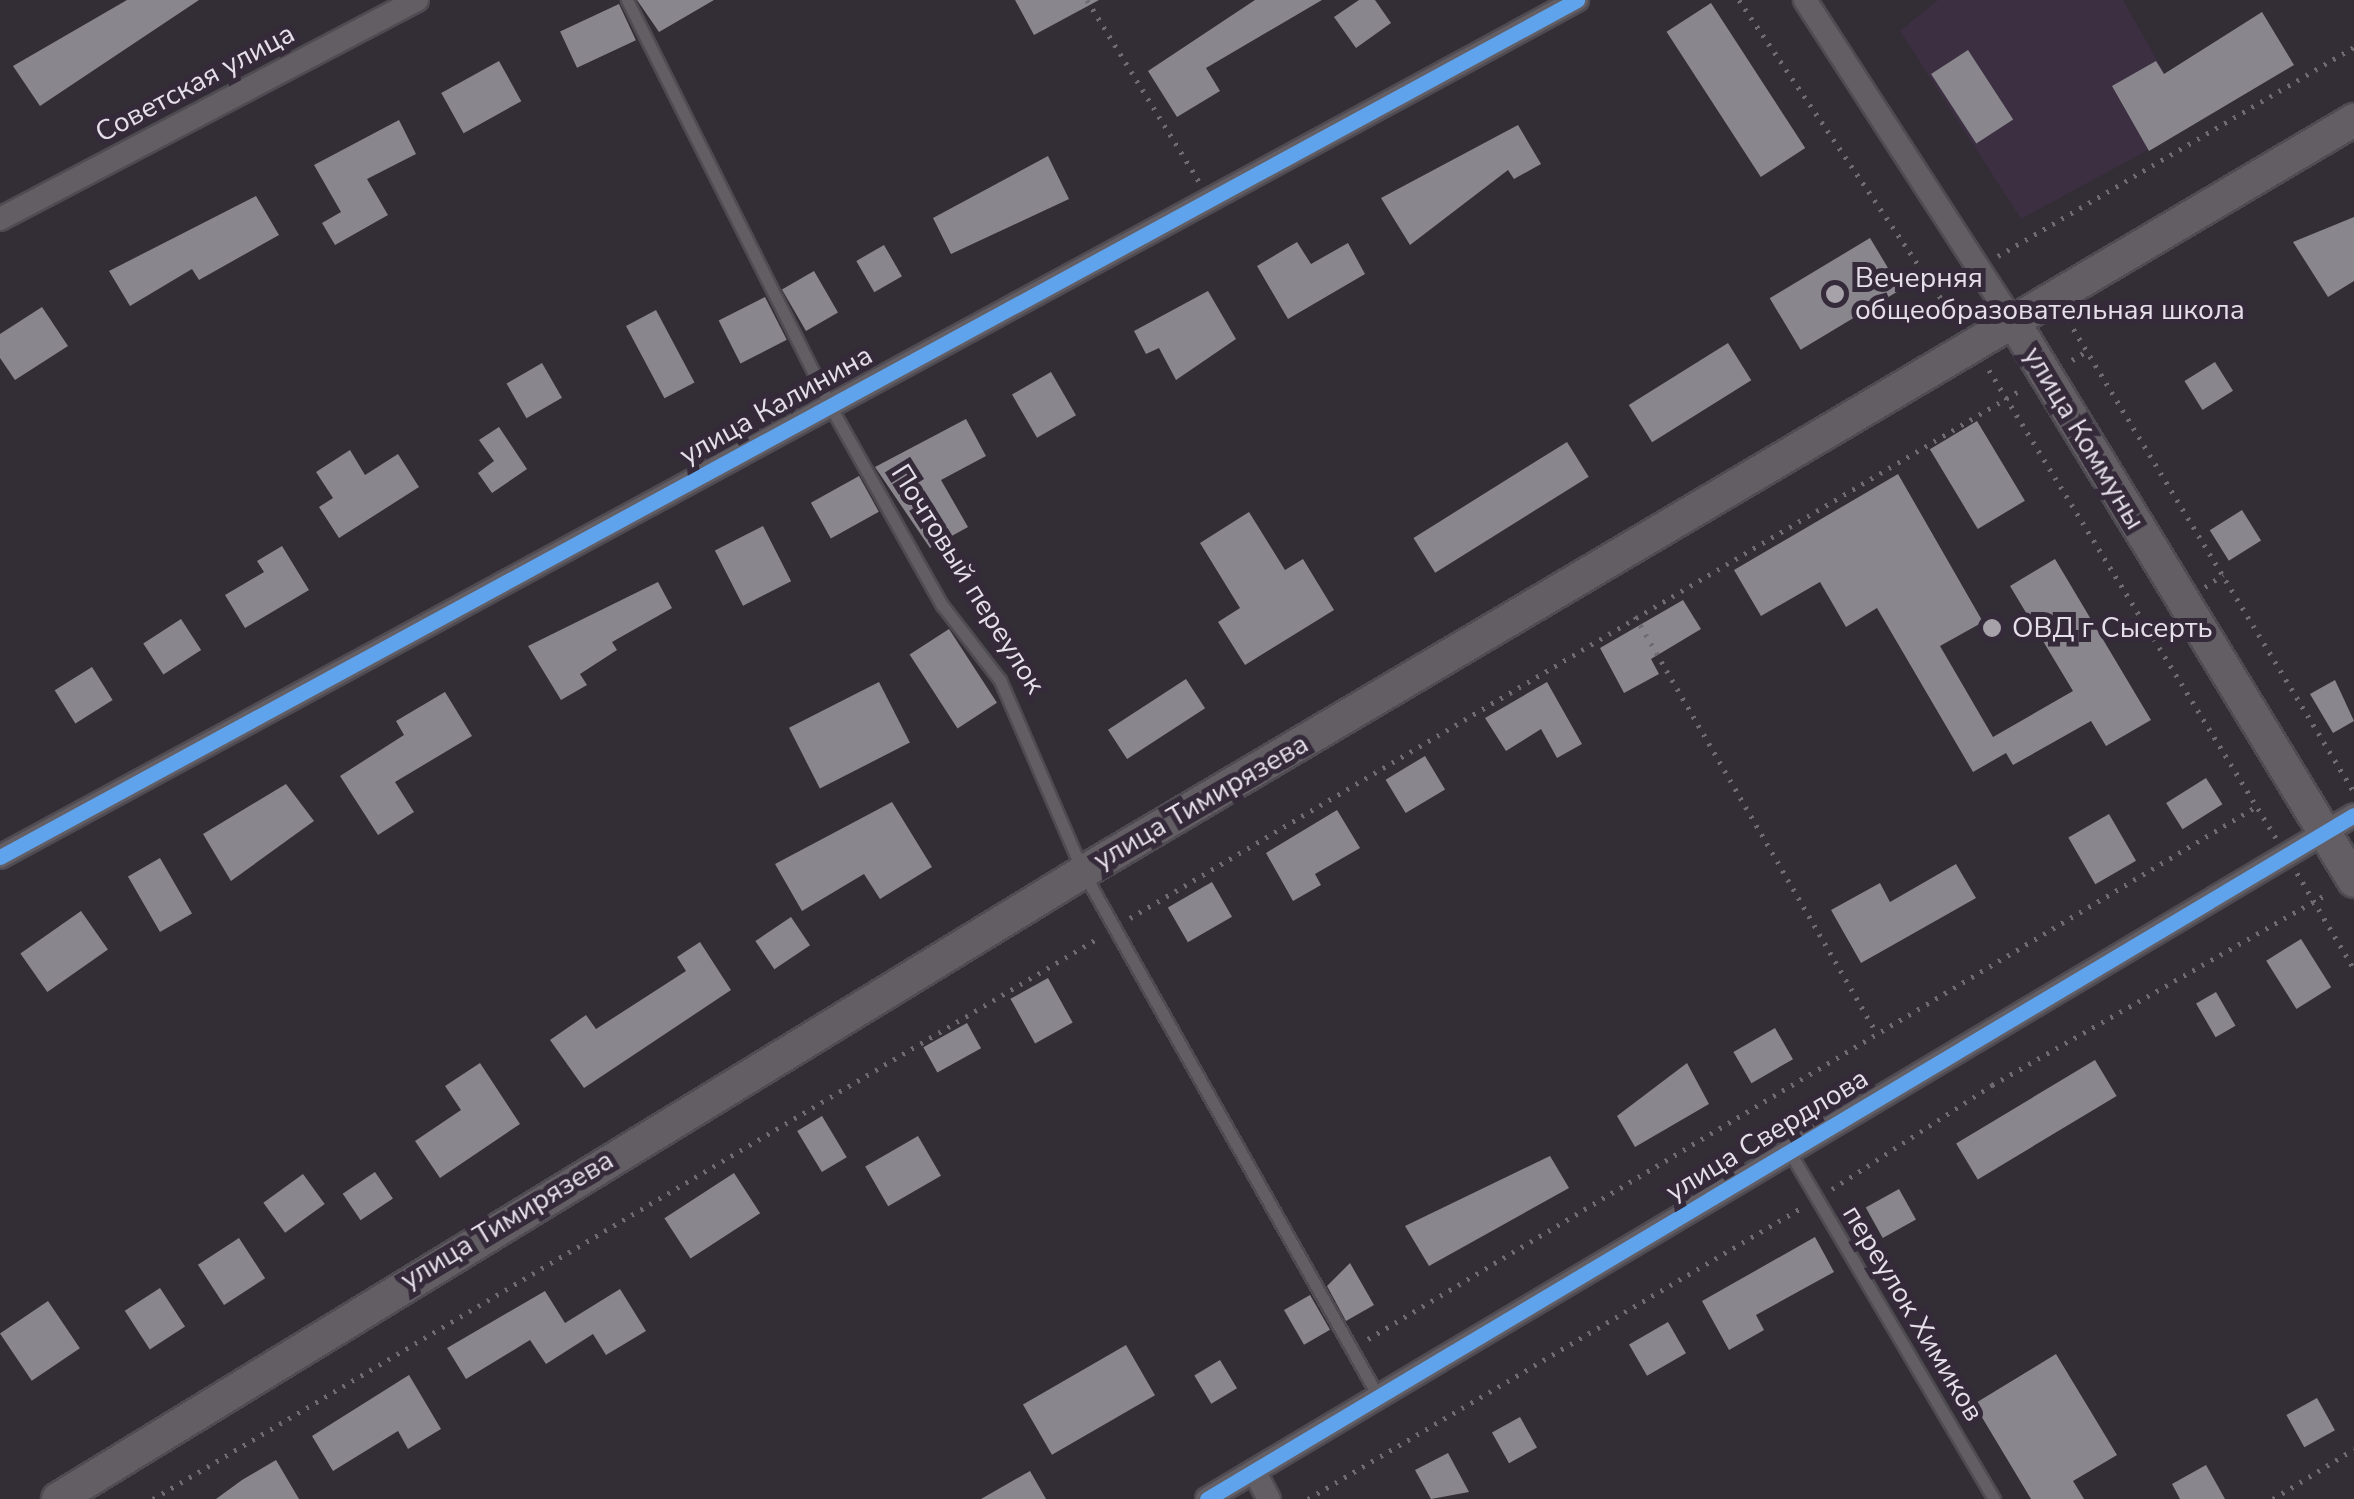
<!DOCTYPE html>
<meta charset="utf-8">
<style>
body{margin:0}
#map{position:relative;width:2354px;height:1499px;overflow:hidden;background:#332e36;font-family:"Nunito Sans",sans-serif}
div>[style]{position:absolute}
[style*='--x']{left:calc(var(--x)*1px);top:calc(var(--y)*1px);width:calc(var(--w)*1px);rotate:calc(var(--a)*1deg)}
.built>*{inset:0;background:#3b2f41}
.building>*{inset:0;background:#8a868d;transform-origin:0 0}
.path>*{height:5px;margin-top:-2.5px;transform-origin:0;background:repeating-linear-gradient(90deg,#6e6b71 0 2.5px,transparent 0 10.5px)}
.roads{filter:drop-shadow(2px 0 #4f4b52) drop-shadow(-2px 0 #4f4b52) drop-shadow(0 2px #4f4b52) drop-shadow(0 -2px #4f4b52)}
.lane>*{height:11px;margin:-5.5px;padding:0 5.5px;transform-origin:5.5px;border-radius:5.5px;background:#625e64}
.street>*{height:22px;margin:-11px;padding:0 11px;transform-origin:11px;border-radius:11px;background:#625e64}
.secondary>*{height:32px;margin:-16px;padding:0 16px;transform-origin:16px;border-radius:16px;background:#625e64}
.cycleway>*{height:15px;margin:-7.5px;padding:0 7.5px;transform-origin:7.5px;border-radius:7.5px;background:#60a3ed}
.dots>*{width:28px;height:28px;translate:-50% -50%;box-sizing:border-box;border:5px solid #342a39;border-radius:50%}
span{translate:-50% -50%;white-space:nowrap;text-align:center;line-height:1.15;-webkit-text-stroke:10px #342a39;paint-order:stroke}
.street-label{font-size:28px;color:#e5dfe9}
.poi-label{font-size:28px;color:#e5dfe9}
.left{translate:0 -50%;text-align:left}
</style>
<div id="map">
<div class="built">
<div style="clip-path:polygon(1938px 0,2123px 0,2194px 125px,2021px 219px,1900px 31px)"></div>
</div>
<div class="building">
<div style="clip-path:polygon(127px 0,199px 0,40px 106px,13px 66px)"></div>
<div style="clip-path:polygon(637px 0,714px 0,659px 32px)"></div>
<div style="clip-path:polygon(1015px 0,1099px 0,1034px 35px)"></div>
<div style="clip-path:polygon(1255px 0,1322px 0,1206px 68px,1220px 91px,1177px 117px,1148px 71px)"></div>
<div style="clip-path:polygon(1359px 0,1375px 0,1391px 23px,1356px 48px,1334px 17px)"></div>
<div style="left:1711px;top:3px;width:173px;height:53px;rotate:57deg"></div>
<div style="left:619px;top:4px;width:40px;height:65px;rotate:65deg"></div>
<div style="clip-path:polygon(2262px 12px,2294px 65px,2149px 151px,2112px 86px,2156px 61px,2164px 74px)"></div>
<div style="left:1968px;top:50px;width:83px;height:44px;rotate:57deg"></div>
<div style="left:499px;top:61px;width:46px;height:66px;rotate:61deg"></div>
<div style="clip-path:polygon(399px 120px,416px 154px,367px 179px,388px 215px,335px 245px,322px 223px,341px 212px,314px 165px)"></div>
<div style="clip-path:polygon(1518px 125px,1541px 164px,1514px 179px,1508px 170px,1410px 245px,1381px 198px)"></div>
<div style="clip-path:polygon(1048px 156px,1069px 199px,951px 254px,933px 218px)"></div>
<div style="clip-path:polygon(256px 196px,279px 235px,199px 280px,192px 269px,130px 306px,109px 271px)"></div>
<div style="clip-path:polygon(2354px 217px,2354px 281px,2328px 297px,2293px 242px)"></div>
<div style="left:1870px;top:238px;width:60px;height:117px;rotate:59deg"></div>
<div style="clip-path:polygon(1297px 242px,1311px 264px,1348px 243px,1365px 274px,1288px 319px,1257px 266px)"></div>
<div style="left:884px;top:245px;width:36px;height:32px;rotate:60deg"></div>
<div style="left:814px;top:271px;width:48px;height:37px;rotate:60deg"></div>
<div style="clip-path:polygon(1208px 291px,1236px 339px,1176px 380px,1159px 348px,1146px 354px,1134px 331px)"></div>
<div style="left:765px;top:297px;width:48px;height:52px;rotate:63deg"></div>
<div style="clip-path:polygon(42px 307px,68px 346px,15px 380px,0 358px,0 334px)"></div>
<div style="left:656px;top:310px;width:82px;height:34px;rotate:62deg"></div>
<div style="left:1728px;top:343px;width:44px;height:117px;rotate:58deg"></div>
<div style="left:2215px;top:362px;width:34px;height:36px;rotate:58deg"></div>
<div style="left:542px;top:363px;width:40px;height:41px;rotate:60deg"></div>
<div style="left:1051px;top:372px;width:50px;height:45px;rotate:60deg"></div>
<div style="clip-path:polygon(966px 419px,986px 456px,941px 480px,968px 527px,930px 548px,875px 467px)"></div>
<div style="left:1977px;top:421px;width:93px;height:55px;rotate:59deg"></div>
<div style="clip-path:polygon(499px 427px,527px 469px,492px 493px,478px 473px,494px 461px,479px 440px)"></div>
<div style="left:1567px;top:442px;width:41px;height:181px;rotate:58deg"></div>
<div style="clip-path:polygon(350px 450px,365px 475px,398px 454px,419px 487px,339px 538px,319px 507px,333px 498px,316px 472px)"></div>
<div style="clip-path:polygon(1898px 474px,1983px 622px,1940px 646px,1993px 737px,2073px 691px,2010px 586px,2055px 559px,2151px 720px,2106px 746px,2091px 721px,2013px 765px,2006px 753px,1973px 772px,1877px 608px,1846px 627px,1820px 582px,1761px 616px,1734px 570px)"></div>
<div style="left:859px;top:476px;width:41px;height:55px;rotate:61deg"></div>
<div style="left:2242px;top:510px;width:36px;height:38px;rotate:58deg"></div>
<div style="clip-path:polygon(1249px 512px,1285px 570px,1303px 559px,1334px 610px,1245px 665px,1218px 622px,1240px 608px,1200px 543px)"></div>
<div style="left:763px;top:526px;width:62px;height:54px;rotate:63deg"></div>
<div style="clip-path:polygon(282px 546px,309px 590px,245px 628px,225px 595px,264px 572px,257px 561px)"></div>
<div style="clip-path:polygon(658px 582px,672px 608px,612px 642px,617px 650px,580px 674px,587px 685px,561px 700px,528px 646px)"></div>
<div style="clip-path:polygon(1683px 600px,1701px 629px,1651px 659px,1659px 674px,1624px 693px,1600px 648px)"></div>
<div style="left:181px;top:619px;width:37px;height:45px;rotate:57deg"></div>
<div style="left:949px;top:629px;width:88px;height:47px;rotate:57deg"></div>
<div style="left:92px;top:667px;width:39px;height:44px;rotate:58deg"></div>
<div style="left:1186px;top:679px;width:35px;height:93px;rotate:57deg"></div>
<div style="clip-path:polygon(2335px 680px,2354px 721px,2333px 733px,2310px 694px)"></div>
<div style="left:879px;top:682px;width:68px;height:101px;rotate:63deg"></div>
<div style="clip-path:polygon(1547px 682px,1582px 744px,1557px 758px,1541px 729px,1506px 751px,1485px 718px)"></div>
<div style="clip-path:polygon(445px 692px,472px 736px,395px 782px,414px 812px,378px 835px,340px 776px,404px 735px,396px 721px)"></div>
<div style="left:1425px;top:756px;width:39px;height:46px;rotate:59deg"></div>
<div style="left:2206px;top:778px;width:31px;height:47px;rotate:58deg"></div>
<div style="clip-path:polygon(286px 784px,314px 821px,231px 881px,203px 834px)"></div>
<div style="clip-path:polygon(892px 802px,932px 867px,880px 899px,864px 874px,802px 911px,775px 864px)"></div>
<div style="clip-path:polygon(1337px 810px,1360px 848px,1315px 874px,1321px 885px,1293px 901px,1266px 853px)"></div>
<div style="left:2109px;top:814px;width:54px;height:47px;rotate:60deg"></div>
<div style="left:160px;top:858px;width:64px;height:37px;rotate:60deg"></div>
<div style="clip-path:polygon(1956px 864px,1976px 898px,1861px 963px,1831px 910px,1880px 883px,1890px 902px)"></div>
<div style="left:1212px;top:882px;width:40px;height:51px;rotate:60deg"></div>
<div style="left:81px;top:911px;width:47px;height:74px;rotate:55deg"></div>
<div style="left:791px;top:917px;width:34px;height:43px;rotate:56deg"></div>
<div style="left:2301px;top:939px;width:57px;height:41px;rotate:58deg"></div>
<div style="clip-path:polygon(700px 942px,731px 990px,584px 1088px,550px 1040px,586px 1015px,596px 1029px,686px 971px,677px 957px)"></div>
<div style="left:1048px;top:978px;width:51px;height:43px;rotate:61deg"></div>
<div style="left:2216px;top:992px;width:39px;height:23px;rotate:60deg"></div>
<div style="left:967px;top:1023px;width:29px;height:50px;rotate:61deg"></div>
<div style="left:1775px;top:1028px;width:36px;height:48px;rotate:60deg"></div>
<div style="left:2095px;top:1060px;width:42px;height:162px;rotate:59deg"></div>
<div style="clip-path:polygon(480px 1063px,520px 1124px,440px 1178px,415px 1141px,461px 1110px,445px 1086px)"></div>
<div style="clip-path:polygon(1687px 1063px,1709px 1104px,1635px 1147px,1617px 1116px)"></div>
<div style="left:822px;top:1116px;width:48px;height:29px;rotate:59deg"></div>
<div style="left:918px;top:1136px;width:46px;height:61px;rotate:60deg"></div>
<div style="clip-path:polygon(1550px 1156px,1569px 1188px,1429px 1266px,1405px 1226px)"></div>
<div style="left:375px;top:1172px;width:32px;height:39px;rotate:56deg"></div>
<div style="left:734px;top:1173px;width:48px;height:83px;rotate:57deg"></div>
<div style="left:303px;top:1174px;width:37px;height:49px;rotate:54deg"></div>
<div style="left:1899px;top:1189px;width:35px;height:38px;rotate:61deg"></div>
<div style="clip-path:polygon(1815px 1237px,1834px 1272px,1756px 1315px,1764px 1330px,1729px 1350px,1702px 1301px)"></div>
<div style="left:239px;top:1238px;width:48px;height:49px;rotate:57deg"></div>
<div style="clip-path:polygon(1350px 1263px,1374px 1305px,1346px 1321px,1327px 1286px)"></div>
<div style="left:160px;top:1288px;width:46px;height:42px;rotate:57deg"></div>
<div style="clip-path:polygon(620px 1289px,646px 1331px,606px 1355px,593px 1334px,546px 1364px,530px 1340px,466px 1379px,447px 1348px,545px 1291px,565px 1323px)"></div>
<div style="left:1310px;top:1295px;width:40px;height:30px;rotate:60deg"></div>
<div style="left:48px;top:1301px;width:57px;height:58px;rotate:56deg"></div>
<div style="left:1668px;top:1322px;width:36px;height:45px;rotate:60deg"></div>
<div style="left:1126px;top:1345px;width:58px;height:119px;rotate:60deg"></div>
<div style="clip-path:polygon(2056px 1354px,2117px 1455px,2073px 1481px,2084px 1499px,2031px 1499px,1974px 1404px)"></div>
<div style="left:1220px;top:1360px;width:33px;height:30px;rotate:59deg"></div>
<div style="clip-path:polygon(409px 1375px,441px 1429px,408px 1449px,398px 1431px,333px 1471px,312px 1436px)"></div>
<div style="left:2317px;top:1398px;width:37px;height:35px;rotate:61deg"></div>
<div style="left:1520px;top:1417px;width:35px;height:32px;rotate:61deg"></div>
<div style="clip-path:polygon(1448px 1453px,1469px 1492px,1431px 1499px,1415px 1470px)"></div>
<div style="clip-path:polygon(276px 1460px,299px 1499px,216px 1499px,242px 1480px)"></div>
<div style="clip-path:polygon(2206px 1465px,2225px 1499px,2180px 1499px,2172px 1484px)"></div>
<div style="clip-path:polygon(1030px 1471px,1046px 1499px,981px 1499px)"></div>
</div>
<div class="path">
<div style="--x:1087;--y:0;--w:213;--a:58.3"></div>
<div style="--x:1739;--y:0;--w:390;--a:55.9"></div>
<div style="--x:1998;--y:256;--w:413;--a:-30.4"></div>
<div style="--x:2068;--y:320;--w:552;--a:58.79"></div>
<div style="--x:2072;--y:360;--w:17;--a:-31"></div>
<div style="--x:1989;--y:370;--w:549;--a:58.48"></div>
<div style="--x:2205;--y:587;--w:22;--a:-34"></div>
<div style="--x:1635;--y:616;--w:480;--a:59.9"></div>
<div style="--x:2297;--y:873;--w:112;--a:59.3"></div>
<div style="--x:1130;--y:918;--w:1039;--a:-30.66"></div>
<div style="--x:1832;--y:1189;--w:191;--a:-33"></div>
<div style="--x:1992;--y:1085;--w:387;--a:-29.7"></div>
<div style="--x:1368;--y:1339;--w:1037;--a:-30.94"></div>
<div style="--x:153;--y:1499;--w:1101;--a:-30.69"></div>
<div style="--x:1308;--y:1499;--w:572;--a:-30.55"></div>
<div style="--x:2273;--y:1499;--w:95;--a:-31.7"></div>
</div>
<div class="roads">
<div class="lane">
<div style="--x:627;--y:0;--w:452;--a:63.4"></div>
<div style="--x:829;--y:404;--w:231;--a:60.7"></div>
<div style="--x:942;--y:605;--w:95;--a:52.3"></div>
<div style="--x:1000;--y:680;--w:209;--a:66.6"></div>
<div style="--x:1083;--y:872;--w:601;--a:60.62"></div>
<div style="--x:1789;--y:1151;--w:404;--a:59.5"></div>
</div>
<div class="street">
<div style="--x:1805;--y:0;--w:386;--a:57.1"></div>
<div style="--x:0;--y:219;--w:471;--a:-27.7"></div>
<div style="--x:0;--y:857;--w:1795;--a:-28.52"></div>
<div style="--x:1254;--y:1471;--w:32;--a:62"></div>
<div style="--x:1207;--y:1499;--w:1335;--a:-30.81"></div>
</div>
<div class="secondary">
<div style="--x:2015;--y:324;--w:652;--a:58.67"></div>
<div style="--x:58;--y:1499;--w:1202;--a:-31.45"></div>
<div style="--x:1083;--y:872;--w:1477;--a:-30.61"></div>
</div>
</div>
<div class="cycleway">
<div style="--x:0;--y:857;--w:1795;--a:-28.52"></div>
<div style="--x:1207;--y:1499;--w:1335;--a:-30.81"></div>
</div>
<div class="dots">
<div style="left:1835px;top:294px;background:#a7a1aa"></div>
<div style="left:1992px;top:628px;background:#a7a1aa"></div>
</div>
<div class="street-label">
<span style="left:195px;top:83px;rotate:-28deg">Советская улица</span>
<span style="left:776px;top:405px;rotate:-29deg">улица Калинина</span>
<span style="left:2084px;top:438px;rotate:59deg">улица Коммуны</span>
<span style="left:968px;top:579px;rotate:58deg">Почтовый переулок</span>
<span style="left:1201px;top:802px;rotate:-30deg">улица Тимирязева</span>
<span style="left:1767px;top:1135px;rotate:-31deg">улица Свердлова</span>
<span style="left:507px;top:1220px;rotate:-31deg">улица Тимирязева</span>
<span style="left:1913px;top:1313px;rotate:59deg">переулок Химиков</span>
</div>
<div class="poi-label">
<span class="left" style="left:1855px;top:294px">Вечерняя<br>общеобразовательная школа</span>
<span class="left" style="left:2012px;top:628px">ОВД г Сысерть</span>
</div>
</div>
